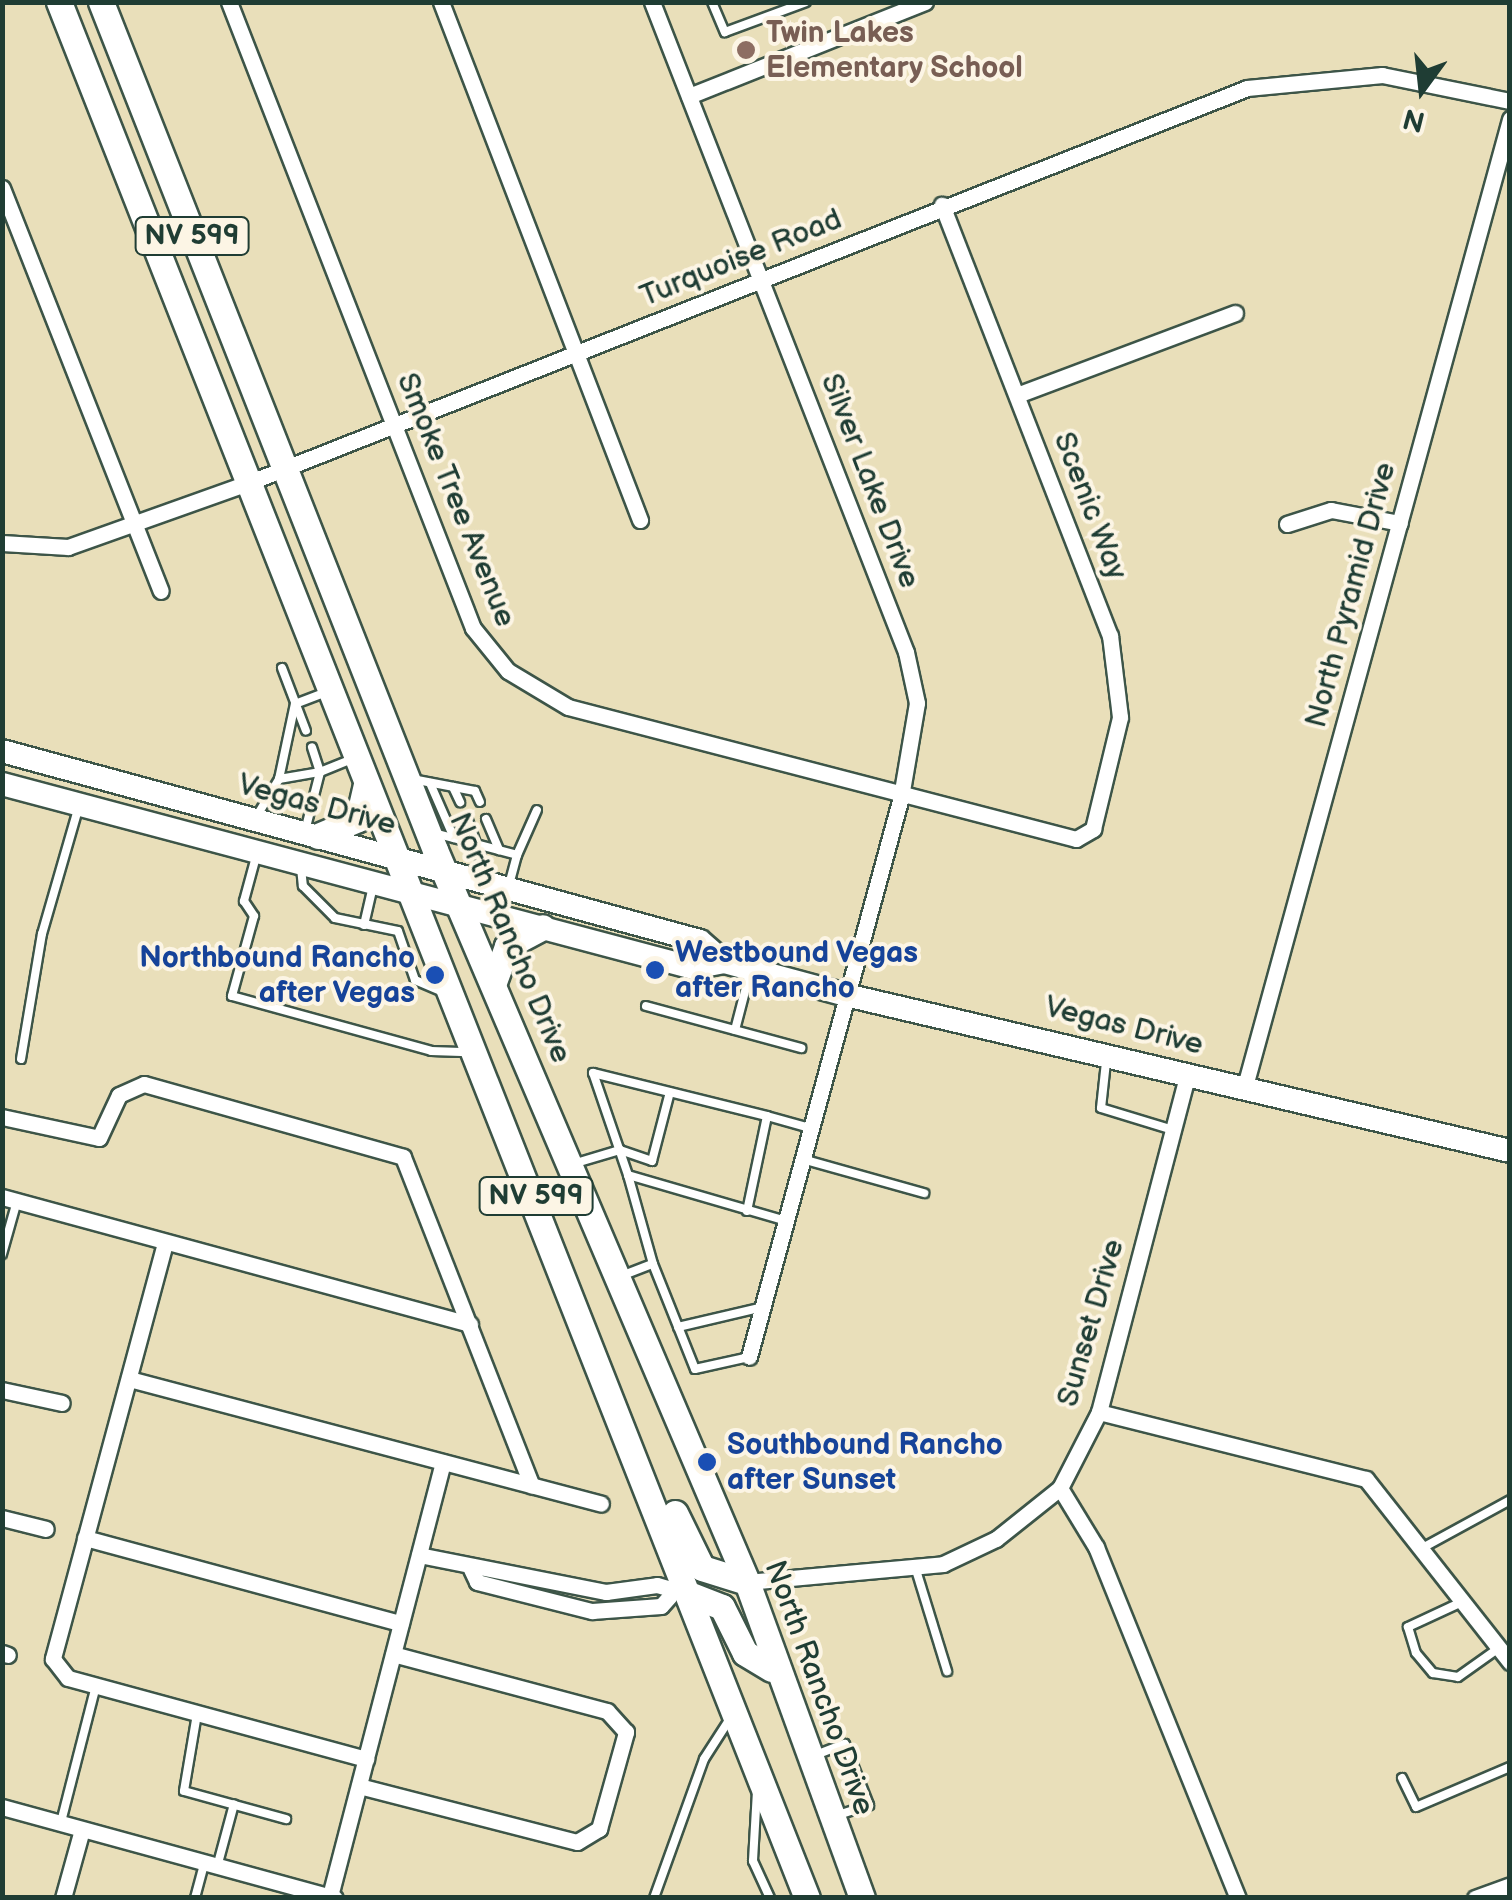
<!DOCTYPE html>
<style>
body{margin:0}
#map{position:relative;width:1512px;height:1900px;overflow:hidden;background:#e9dfba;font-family:"Balsamiq Sans",sans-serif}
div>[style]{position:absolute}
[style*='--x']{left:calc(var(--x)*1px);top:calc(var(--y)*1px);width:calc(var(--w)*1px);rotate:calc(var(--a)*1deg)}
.roads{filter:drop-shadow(2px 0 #3d5548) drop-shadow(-2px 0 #3d5548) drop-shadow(0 2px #3d5548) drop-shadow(0 -2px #3d5548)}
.service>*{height:8px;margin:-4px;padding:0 4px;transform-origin:4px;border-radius:4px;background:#fff}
.minor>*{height:15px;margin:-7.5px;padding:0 7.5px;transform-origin:7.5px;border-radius:7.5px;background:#fff}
.secondary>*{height:22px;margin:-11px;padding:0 11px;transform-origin:11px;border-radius:11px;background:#fff}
.primary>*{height:25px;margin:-12.5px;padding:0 12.5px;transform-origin:12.5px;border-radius:12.5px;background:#fff}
.dots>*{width:28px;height:28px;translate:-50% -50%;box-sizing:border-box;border:5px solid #fcf5e5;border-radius:50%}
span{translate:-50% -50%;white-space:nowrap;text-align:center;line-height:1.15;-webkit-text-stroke:8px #fcf5e5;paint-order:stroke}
.shield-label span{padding:2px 8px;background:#fcf5e5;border:2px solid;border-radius:8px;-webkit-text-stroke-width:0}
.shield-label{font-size:28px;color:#1f3d34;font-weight:700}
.education-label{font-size:30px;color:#785e54;font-weight:700}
.left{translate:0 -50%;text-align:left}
.street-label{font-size:30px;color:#1f3d34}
.transit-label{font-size:30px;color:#164399;font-weight:700}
.right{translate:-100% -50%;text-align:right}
.frame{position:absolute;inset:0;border:5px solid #1f3d34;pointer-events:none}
.north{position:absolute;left:1372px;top:40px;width:100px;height:100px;-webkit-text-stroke:8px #fcf5e5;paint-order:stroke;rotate:195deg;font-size:28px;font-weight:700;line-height:40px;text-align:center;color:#1f3d34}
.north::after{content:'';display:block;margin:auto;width:35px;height:45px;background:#1f3d34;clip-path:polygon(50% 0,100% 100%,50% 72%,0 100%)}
</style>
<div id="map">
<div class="roads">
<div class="service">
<div style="--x:712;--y:2;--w:33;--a:67"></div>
<div style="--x:725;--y:32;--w:86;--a:-20.3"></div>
<div style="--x:282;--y:668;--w:67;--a:69.1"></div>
<div style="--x:279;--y:779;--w:77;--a:-78"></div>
<div style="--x:295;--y:704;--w:33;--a:-21"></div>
<div style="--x:412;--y:779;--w:64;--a:10.8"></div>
<div style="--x:475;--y:791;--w:12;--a:66"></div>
<div style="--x:430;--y:783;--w:60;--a:66.4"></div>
<div style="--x:453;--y:787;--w:17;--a:65"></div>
<div style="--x:255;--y:819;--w:47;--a:-59"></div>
<div style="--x:279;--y:779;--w:42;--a:-9.7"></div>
<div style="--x:320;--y:772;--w:26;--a:-108"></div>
<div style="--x:486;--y:819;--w:34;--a:67"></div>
<div style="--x:468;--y:820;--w:40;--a:71.1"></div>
<div style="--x:481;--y:858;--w:21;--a:104"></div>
<div style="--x:305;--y:831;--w:61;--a:-75.7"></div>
<div style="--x:320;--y:772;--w:35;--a:-22"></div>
<div style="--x:434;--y:833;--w:86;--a:14.8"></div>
<div style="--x:517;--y:855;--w:30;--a:105"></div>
<div style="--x:257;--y:853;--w:50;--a:105.2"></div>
<div style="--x:244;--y:901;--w:18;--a:56"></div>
<div style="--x:254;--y:916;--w:83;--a:105.4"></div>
<div style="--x:232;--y:996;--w:206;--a:15.4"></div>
<div style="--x:431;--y:1051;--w:38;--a:2"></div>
<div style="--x:517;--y:855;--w:49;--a:-66"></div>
<div style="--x:301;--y:868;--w:18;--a:84"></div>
<div style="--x:303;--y:886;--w:45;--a:45"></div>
<div style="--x:335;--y:918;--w:64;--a:11.7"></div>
<div style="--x:398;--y:931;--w:52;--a:70.9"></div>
<div style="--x:415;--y:980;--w:30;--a:23"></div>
<div style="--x:364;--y:925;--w:39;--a:-77"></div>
<div style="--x:646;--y:1006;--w:161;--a:15.2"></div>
<div style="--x:735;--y:1030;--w:60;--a:-75.5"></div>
<div style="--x:21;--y:1059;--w:127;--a:-80.5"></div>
<div style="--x:42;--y:934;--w:130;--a:-73.9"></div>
<div style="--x:1106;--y:1062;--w:46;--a:96.2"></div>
<div style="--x:1101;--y:1108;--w:75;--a:17"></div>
<div style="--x:802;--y:1159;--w:127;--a:15.6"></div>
<div style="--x:576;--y:1163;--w:46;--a:-16.5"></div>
<div style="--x:620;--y:1150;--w:34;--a:19"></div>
<div style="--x:652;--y:1161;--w:71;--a:-75.4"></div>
<div style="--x:628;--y:1175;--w:108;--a:-108.9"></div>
<div style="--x:593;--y:1073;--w:179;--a:13.9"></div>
<div style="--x:747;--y:1211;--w:97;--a:-78.1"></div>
<div style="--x:767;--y:1116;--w:45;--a:15.6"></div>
<div style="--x:2;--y:1254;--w:55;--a:-74.2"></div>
<div style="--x:653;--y:1264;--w:113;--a:68.2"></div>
<div style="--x:695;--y:1369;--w:55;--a:-12.5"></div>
<div style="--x:621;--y:1276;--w:34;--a:-21"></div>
<div style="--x:653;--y:1264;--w:92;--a:-105.7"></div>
<div style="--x:628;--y:1175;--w:165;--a:16.2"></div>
<div style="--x:678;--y:1327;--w:87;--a:-13.2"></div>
<div style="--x:1426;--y:1546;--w:96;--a:-28.7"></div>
<div style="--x:916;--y:1570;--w:106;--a:72.9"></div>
<div style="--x:1464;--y:1601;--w:62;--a:155.1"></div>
<div style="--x:1408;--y:1627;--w:27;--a:73"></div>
<div style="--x:1416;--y:1653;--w:26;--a:50"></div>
<div style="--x:1433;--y:1673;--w:25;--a:9"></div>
<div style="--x:1458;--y:1677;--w:50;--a:-35.3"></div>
<div style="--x:197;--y:1714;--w:78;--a:99.6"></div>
<div style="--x:184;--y:1791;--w:106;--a:15.4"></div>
<div style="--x:813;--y:1756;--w:34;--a:-21"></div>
<div style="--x:845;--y:1744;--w:66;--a:68.5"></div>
<div style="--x:869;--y:1805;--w:36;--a:162"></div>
<div style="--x:1402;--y:1778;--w:32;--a:64"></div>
<div style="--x:1416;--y:1807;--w:102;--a:-23.1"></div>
<div style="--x:757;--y:1791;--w:70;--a:93.3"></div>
<div style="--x:753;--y:1861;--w:41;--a:65.3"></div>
<div style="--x:61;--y:1822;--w:140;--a:-75.6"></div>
<div style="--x:217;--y:1867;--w:65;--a:-74.9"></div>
<div style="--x:195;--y:1898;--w:35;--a:-75"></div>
<div style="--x:654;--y:1898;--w:148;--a:-70.2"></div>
<div style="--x:704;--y:1759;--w:46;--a:-57.3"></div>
</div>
<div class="minor">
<div style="--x:229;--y:2;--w:672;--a:68.71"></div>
<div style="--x:473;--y:628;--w:55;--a:50.9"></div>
<div style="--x:508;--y:671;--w:70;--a:31"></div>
<div style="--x:568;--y:707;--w:525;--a:14.57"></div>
<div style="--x:1076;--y:839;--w:20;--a:-30"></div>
<div style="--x:1093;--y:829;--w:115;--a:-76.4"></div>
<div style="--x:1120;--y:717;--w:82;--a:-97"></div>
<div style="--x:1110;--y:636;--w:463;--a:-111.3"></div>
<div style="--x:441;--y:2;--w:555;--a:68.98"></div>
<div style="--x:652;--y:2;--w:698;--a:68.66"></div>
<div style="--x:906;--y:652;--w:52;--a:77.8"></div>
<div style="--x:917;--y:703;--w:95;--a:99.7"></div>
<div style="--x:901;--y:797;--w:580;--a:105.19"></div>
<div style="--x:689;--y:96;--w:254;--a:-21.7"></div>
<div style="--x:2;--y:188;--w:433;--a:68.5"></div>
<div style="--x:1017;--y:395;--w:233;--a:-20.6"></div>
<div style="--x:1287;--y:524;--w:46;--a:-17.7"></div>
<div style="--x:1331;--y:510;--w:70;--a:10.7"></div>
<div style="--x:2;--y:543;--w:66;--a:3.5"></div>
<div style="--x:68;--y:547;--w:191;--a:-19.6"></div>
<div style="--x:248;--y:483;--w:1074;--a:-21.57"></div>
<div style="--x:1247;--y:88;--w:136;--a:-5.5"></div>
<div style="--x:1382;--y:75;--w:131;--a:11.5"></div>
<div style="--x:1245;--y:1086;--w:1003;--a:-74.67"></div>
<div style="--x:2;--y:1117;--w:99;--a:12.2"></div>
<div style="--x:99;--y:1138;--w:47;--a:-65.1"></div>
<div style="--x:119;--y:1095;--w:27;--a:-24"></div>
<div style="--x:144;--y:1084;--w:269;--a:15.7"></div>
<div style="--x:403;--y:1157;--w:353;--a:68.6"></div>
<div style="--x:2;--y:1197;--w:485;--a:15.2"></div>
<div style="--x:165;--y:1243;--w:431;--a:105.1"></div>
<div style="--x:53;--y:1659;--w:24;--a:52"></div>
<div style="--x:68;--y:1678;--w:309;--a:15.2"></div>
<div style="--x:129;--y:1379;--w:488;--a:14.8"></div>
<div style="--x:2;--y:1390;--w:61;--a:12.2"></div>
<div style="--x:1099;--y:1412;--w:275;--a:14.1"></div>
<div style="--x:1366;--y:1479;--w:233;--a:51.8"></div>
<div style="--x:1060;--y:1488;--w:69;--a:58.6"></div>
<div style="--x:1096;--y:1547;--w:379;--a:68"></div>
<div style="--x:2;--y:1518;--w:45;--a:14"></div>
<div style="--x:85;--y:1538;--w:327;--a:15.1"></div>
<div style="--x:419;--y:1555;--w:191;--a:11.2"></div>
<div style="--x:606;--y:1592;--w:51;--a:-7.8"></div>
<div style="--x:657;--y:1585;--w:35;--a:16"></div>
<div style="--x:471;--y:1569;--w:14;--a:65"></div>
<div style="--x:477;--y:1582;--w:119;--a:14.2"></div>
<div style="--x:592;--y:1611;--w:69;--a:-4.1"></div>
<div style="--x:661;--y:1606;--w:13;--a:-48"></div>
<div style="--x:747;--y:1582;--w:197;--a:-5.2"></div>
<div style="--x:943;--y:1564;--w:59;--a:-25.3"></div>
<div style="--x:996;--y:1539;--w:82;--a:-38.6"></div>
<div style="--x:1060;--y:1488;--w:85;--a:-62.8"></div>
<div style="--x:1099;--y:1412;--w:351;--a:-75.3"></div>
<div style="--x:2;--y:1653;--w:6;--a:18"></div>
<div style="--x:359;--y:1786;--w:225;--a:14.4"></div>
<div style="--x:577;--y:1842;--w:26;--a:-31"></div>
<div style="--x:599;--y:1829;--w:101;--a:-74.4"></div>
<div style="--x:626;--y:1732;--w:28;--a:-132"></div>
<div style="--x:607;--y:1711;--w:221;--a:-165.1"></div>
<div style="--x:2;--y:1807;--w:345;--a:15.3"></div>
<div style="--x:330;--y:1896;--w:448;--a:-75.4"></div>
<div style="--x:63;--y:1898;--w:67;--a:-74.5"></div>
<div style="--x:1475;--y:1898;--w:37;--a:-20"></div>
</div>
<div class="secondary">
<div style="--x:2;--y:751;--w:723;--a:15.23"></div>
<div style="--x:700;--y:941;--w:32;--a:41"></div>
<div style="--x:724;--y:962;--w:126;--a:15.1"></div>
<div style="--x:846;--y:995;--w:682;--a:13.22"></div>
<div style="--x:2;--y:784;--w:715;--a:14.91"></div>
<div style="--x:693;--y:968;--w:32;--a:-11"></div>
</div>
<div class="primary">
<div style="--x:59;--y:2;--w:2038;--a:68.47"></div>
<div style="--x:101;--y:2;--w:911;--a:68.5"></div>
<div style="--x:435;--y:850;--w:796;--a:66.91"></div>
<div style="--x:747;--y:1582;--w:336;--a:70"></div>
<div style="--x:318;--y:836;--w:43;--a:-23"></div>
<div style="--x:358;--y:819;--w:37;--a:-77"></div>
<div style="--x:494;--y:982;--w:38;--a:-70"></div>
<div style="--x:507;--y:946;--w:40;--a:-28"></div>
<div style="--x:675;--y:1513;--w:61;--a:63.9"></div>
<div style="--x:702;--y:1568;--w:47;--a:17.3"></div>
<div style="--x:691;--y:1595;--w:33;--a:21"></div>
<div style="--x:722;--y:1607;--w:51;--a:63.4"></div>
<div style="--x:745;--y:1653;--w:31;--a:31"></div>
</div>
</div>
<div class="dots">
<div style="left:746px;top:50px;background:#8d6e63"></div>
<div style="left:655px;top:970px;background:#1a4fb4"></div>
<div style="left:435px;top:975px;background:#1a4fb4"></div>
<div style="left:707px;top:1462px;background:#1a4fb4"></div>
</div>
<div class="shield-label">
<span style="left:192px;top:236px">NV 599</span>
<span style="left:536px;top:1196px">NV 599</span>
</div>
<div class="education-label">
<span class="left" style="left:766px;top:50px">Twin Lakes<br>Elementary School</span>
</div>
<div class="street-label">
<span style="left:741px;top:258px;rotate:-22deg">Turquoise Road</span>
<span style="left:870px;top:481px;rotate:69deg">Silver Lake Drive</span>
<span style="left:456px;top:500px;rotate:68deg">Smoke Tree Avenue</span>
<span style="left:1090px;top:506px;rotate:69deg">Scenic Way</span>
<span style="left:1351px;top:595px;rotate:-75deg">North Pyramid Drive</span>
<span style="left:317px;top:805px;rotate:15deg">Vegas Drive</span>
<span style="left:510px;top:938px;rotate:67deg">North Rancho Drive</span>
<span style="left:1124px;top:1026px;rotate:14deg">Vegas Drive</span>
<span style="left:1091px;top:1323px;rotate:-74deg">Sunset Drive</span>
<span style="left:819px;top:1688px;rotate:70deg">North Rancho Drive</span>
</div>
<div class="transit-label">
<span class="left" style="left:675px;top:970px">Westbound Vegas<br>after Rancho</span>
<span class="right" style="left:415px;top:975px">Northbound Rancho<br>after Vegas</span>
<span class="left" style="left:727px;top:1462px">Southbound Rancho<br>after Sunset</span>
</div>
<div class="frame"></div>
<div class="north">N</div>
</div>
